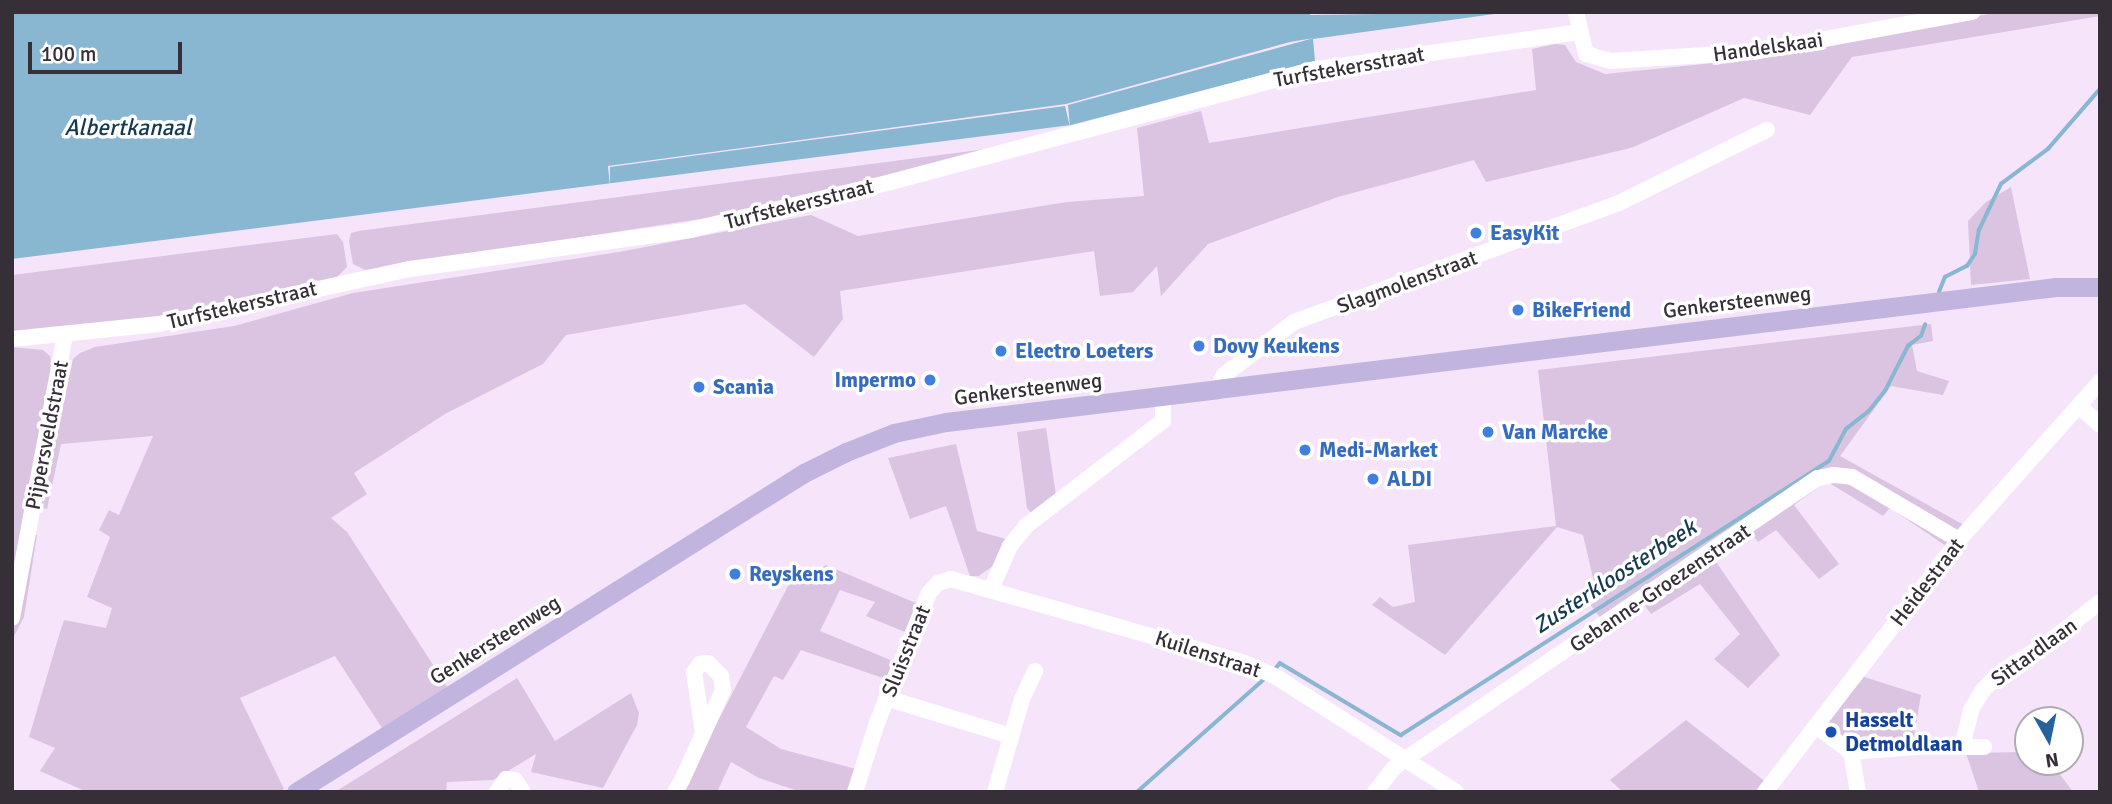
<!DOCTYPE html>
<style>
body{margin:0}
#map{position:relative;width:2112px;height:804px;overflow:hidden;background:#f6e4fb;font-family:Signika,sans-serif}
div>[style]{position:absolute}
[style*='--x']{left:calc(var(--x)*1px);top:calc(var(--y)*1px);width:calc(var(--w)*1px);rotate:calc(var(--a)*1deg)}
.green>*{inset:0;background:#dac4e1}
.water>*{inset:0;background:#89b6d1}
.pier>*{inset:0;background:#f6e4fb}
.stream>*{height:3.5px;margin:-1.75px;padding:0 1.75px;transform-origin:1.75px;border-radius:1.75px;background:#89b6d1}
.minor>*{height:16px;margin:-8px;padding:0 8px;transform-origin:8px;border-radius:8px;background:#fff}
.major>*{height:19px;margin:-9.5px;padding:0 9.5px;transform-origin:9.5px;border-radius:9.5px;background:#c1b4df}
.dots>*{width:19px;height:19px;translate:-50% -50%;box-sizing:border-box;border:4px solid #fff;border-radius:50%}
span{translate:-50% -50%;white-space:nowrap;text-align:center;line-height:1.15;-webkit-text-stroke:7px #fff;paint-order:stroke}
.street-label{font-size:21px;color:#362f38}
.shop-label{font-size:21px;color:#366cbe;font-weight:700}
.left{translate:0 -50%;text-align:left}
.right{translate:-100% -50%;text-align:right}
.transit-label{font-size:21px;color:#164399;font-weight:700}
.water-label{font-size:23px;color:#153a4e;font-style:italic}
.frame{position:absolute;inset:0;border:14px solid #362f38;pointer-events:none}
.north{position:absolute;left:2014px;top:706px;width:70px;height:70px;box-sizing:border-box;background:#fff;border:2px solid #afacaf;border-radius:50%;rotate:171deg;font-size:19px;font-weight:700;line-height:28px;text-align:center;color:#362f38}
.north::after{content:'';display:block;margin:auto;width:24px;height:32px;background:#28629a;clip-path:polygon(50% 0,100% 100%,50% 72%,0 100%)}
.scale{position:absolute;left:28px;top:42px;width:154px;height:32px;box-sizing:border-box;border:4px solid #362f38;border-top:0;padding-left:9px;font-size:21px;line-height:24px;white-space:nowrap;color:#362f38;-webkit-text-stroke:5px #fff;paint-order:stroke}
</style>
<div id="map">
<div class="green">
<div style="clip-path:polygon(1999px 12px,2100px 12px,2100px 16px,1852px 57px,1810px 115px,1744px 98px,1631px 148px,1486px 182px,1474px 160px,1338px 197px,1208px 244px,1161px 296px,1157px 266px,1133px 292px,1100px 296px,1094px 251px,840px 291px,843px 319px,814px 357px,745px 304px,566px 335px,543px 364px,445px 414px,354px 473px,367px 494px,331px 518px,347px 532px,448px 688px,382px 728px,335px 656px,240px 698px,284px 789px,279px 792px,87px 792px,40px 771px,55px 748px,29px 737px,60px 632px,64px 620px,106px 628px,112px 608px,87px 597px,110px 537px,99px 530px,109px 510px,119px 515px,153px 436px,61px 444px,47px 509px,30px 505px,24px 533px,37px 535px,24px 617px,12px 640px,12px 347px,43px 350px,50px 356px,52px 366px,46px 402px,63px 407px,73px 359px,80px 353px,95px 347px,234px 326px,353px 293px,619px 252px,811px 215px,858px 236px,1067px 202px,1144px 196px,1137px 128px,1201px 111px,1209px 143px,1536px 90px,1532px 49px,1555px 44px,1565px 45px,1576px 62px,1605px 74px,1753px 59px)"></div>
<div style="clip-path:polygon(1001px 147px,733px 214px,365px 270px,353px 264px,349px 241px,351px 233px,358px 231px)"></div>
<div style="clip-path:polygon(2011px 187px,2030px 279px,1971px 285px,1968px 221px,1986px 202px)"></div>
<div style="clip-path:polygon(337px 234px,343px 242px,347px 267px,336px 278px,149px 319px,12px 334px,12px 275px)"></div>
<div style="clip-path:polygon(1931px 324px,1933px 341px,1912px 345px,1917px 371px,1949px 381px,1943px 395px,1891px 386px,1840px 456px,1964px 525px,1946px 546px,1890px 508px,1883px 516px,1826px 481px,1794px 505px,1839px 564px,1819px 579px,1776px 530px,1758px 542px,1744px 523px,1602px 620px,1586px 599px,1597px 595px,1583px 535px,1557px 527px,1445px 655px,1372px 605px,1380px 597px,1393px 607px,1415px 602px,1408px 545px,1556px 526px,1538px 370px)"></div>
<div style="clip-path:polygon(1046px 428px,1056px 495px,1032px 514px,1027px 508px,1017px 432px)"></div>
<div style="clip-path:polygon(956px 444px,977px 531px,1006px 539px,994px 565px,979px 576px,970px 576px,946px 506px,910px 519px,888px 458px)"></div>
<div style="clip-path:polygon(1712px 556px,1780px 655px,1748px 688px,1714px 659px,1740px 634px,1700px 584px,1651px 614px,1645px 606px)"></div>
<div style="clip-path:polygon(826px 565px,918px 604px,905px 632px,866px 616px,875px 602px,840px 590px,820px 631px,893px 661px,886px 679px,801px 650px,783px 680px,774px 676px,746px 727px,781px 749px,856px 769px,848px 792px,801px 792px,759px 778px,731px 762px,717px 792px,681px 792px,788px 586px)"></div>
<div style="clip-path:polygon(1861px 676px,1921px 695px,1913px 742px,1851px 746px,1825px 724px)"></div>
<div style="clip-path:polygon(517px 678px,555px 741px,631px 693px,639px 713px,637px 725px,603px 788px,531px 772px,536px 754px,493px 780px,447px 782px,446px 792px,335px 792px)"></div>
<div style="clip-path:polygon(1686px 720px,1767px 783px,1760px 792px,1623px 792px,1610px 780px)"></div>
<div style="clip-path:polygon(2028px 752px,2028px 762px,2051px 762px,2073px 792px,1979px 792px,1966px 753px)"></div>
</div>
<div class="water">
<div style="clip-path:polygon(12px 12px,1310px 12px,1310px 15px,1509px 12px,1313px 39px,1315px 61px,1071px 125px,12px 259px)"></div>
</div>
<div class="pier">
<div style="clip-path:polygon(1314px 38px,1068px 105px,1070px 127px,1065px 106px,1042px 109px,610px 167px,610px 187px,608px 166px,1066px 104px,1290px 42px)"></div>
</div>
<div class="stream">
<div style="--x:1939;--y:292;--w:16;--a:-68"></div>
<div style="--x:1945;--y:277;--w:25;--a:-27"></div>
<div style="--x:1967;--y:266;--w:14;--a:-56"></div>
<div style="--x:1975;--y:254;--w:24;--a:-81"></div>
<div style="--x:1979;--y:230;--w:51;--a:-64.4"></div>
<div style="--x:2001;--y:184;--w:59;--a:-36.7"></div>
<div style="--x:2048;--y:149;--w:79;--a:-49.1"></div>
<div style="--x:1276;--y:668;--w:6;--a:-51"></div>
<div style="--x:1280;--y:663;--w:141;--a:30.8"></div>
<div style="--x:1401;--y:735;--w:508;--a:-32.63"></div>
<div style="--x:1829;--y:461;--w:36;--a:-62"></div>
<div style="--x:1846;--y:429;--w:28;--a:-38"></div>
<div style="--x:1868;--y:412;--w:27;--a:-51"></div>
<div style="--x:1885;--y:391;--w:51;--a:-62.9"></div>
<div style="--x:1908;--y:346;--w:16;--a:-38"></div>
<div style="--x:1921;--y:336;--w:12;--a:-70"></div>
<div style="--x:1137;--y:792;--w:169;--a:-41.6"></div>
</div>
<div class="minor">
<div style="--x:1576;--y:12;--w:43;--a:76.6"></div>
<div style="--x:1586;--y:54;--w:25;--a:16"></div>
<div style="--x:1610;--y:61;--w:144;--a:-3.6"></div>
<div style="--x:1754;--y:52;--w:222;--a:-10.4"></div>
<div style="--x:12;--y:339;--w:148;--a:-5.8"></div>
<div style="--x:159;--y:324;--w:257;--a:-12.4"></div>
<div style="--x:410;--y:269;--w:283;--a:-7.9"></div>
<div style="--x:690;--y:230;--w:207;--a:-13.4"></div>
<div style="--x:891;--y:182;--w:441;--a:-14.9"></div>
<div style="--x:1317;--y:69;--w:265;--a:-8"></div>
<div style="--x:1217;--y:389;--w:16;--a:-63"></div>
<div style="--x:1224;--y:375;--w:88;--a:-37.1"></div>
<div style="--x:1294;--y:322;--w:346;--a:-20.1"></div>
<div style="--x:1619;--y:203;--w:165;--a:-26.3"></div>
<div style="--x:2079;--y:406;--w:28;--a:42"></div>
<div style="--x:991;--y:589;--w:47;--a:-66.2"></div>
<div style="--x:1010;--y:546;--w:26;--a:-51"></div>
<div style="--x:1026;--y:526;--w:173;--a:-37.5"></div>
<div style="--x:1163;--y:421;--w:26;--a:-90"></div>
<div style="--x:12;--y:618;--w:288;--a:-79.4"></div>
<div style="--x:886;--y:698;--w:131;--a:16.9"></div>
<div style="--x:1816;--y:726;--w:44;--a:36.6"></div>
<div style="--x:1851;--y:752;--w:41;--a:80.1"></div>
<div style="--x:1962;--y:747;--w:38;--a:-76"></div>
<div style="--x:1971;--y:710;--w:23;--a:-59"></div>
<div style="--x:1983;--y:690;--w:25;--a:-45"></div>
<div style="--x:2001;--y:672;--w:53;--a:-31.9"></div>
<div style="--x:2046;--y:644;--w:68;--a:-37.9"></div>
<div style="--x:1851;--y:752;--w:66;--a:-4.3"></div>
<div style="--x:1917;--y:747;--w:67;--a:0"></div>
<div style="--x:497;--y:792;--w:16;--a:-55"></div>
<div style="--x:506;--y:779;--w:9;--a:6"></div>
<div style="--x:515;--y:780;--w:14;--a:56"></div>
<div style="--x:675;--y:792;--w:14;--a:-60"></div>
<div style="--x:682;--y:780;--w:99;--a:-65.5"></div>
<div style="--x:723;--y:690;--w:14;--a:-98"></div>
<div style="--x:721;--y:676;--w:18;--a:-135"></div>
<div style="--x:708;--y:663;--w:8;--a:173"></div>
<div style="--x:700;--y:664;--w:10;--a:127"></div>
<div style="--x:694;--y:672;--w:62;--a:81.6"></div>
<div style="--x:855;--y:792;--w:72;--a:-72.3"></div>
<div style="--x:877;--y:723;--w:140;--a:-68.2"></div>
<div style="--x:929;--y:593;--w:13;--a:-48"></div>
<div style="--x:938;--y:583;--w:14;--a:-17"></div>
<div style="--x:951;--y:579;--w:306;--a:15.9"></div>
<div style="--x:1245;--y:663;--w:36;--a:24"></div>
<div style="--x:1278;--y:678;--w:211;--a:32.6"></div>
<div style="--x:995;--y:792;--w:97;--a:-73.8"></div>
<div style="--x:1022;--y:699;--w:31;--a:-65"></div>
<div style="--x:1375;--y:792;--w:31;--a:-52"></div>
<div style="--x:1394;--y:768;--w:16;--a:-38"></div>
<div style="--x:1407;--y:758;--w:497;--a:-34.3"></div>
<div style="--x:1818;--y:478;--w:16;--a:-11"></div>
<div style="--x:1834;--y:475;--w:18;--a:6"></div>
<div style="--x:1852;--y:477;--w:124;--a:30.5"></div>
<div style="--x:1765;--y:792;--w:318;--a:-52.4"></div>
<div style="--x:1959;--y:540;--w:212;--a:-48.3"></div>
</div>
<div class="major">
<div style="--x:296;--y:792;--w:600;--a:-32.13"></div>
<div style="--x:804;--y:473;--w:47;--a:-26.6"></div>
<div style="--x:846;--y:452;--w:52;--a:-21.6"></div>
<div style="--x:894;--y:433;--w:53;--a:-11.9"></div>
<div style="--x:946;--y:422;--w:273;--a:-6.9"></div>
<div style="--x:1217;--y:389;--w:845;--a:-6.93"></div>
<div style="--x:2056;--y:287;--w:44;--a:0"></div>
</div>
<div class="dots">
<div style="left:1476px;top:233px;background:#3f7fe0"></div>
<div style="left:1518px;top:310px;background:#3f7fe0"></div>
<div style="left:1199px;top:346px;background:#3f7fe0"></div>
<div style="left:1001px;top:351px;background:#3f7fe0"></div>
<div style="left:930px;top:380px;background:#3f7fe0"></div>
<div style="left:699px;top:387px;background:#3f7fe0"></div>
<div style="left:1488px;top:432px;background:#3f7fe0"></div>
<div style="left:1305px;top:450px;background:#3f7fe0"></div>
<div style="left:1373px;top:479px;background:#3f7fe0"></div>
<div style="left:735px;top:574px;background:#3f7fe0"></div>
<div style="left:1831px;top:732px;background:#1a4fb4"></div>
</div>
<div class="street-label">
<span style="left:1768px;top:47px;rotate:-8deg">Handelskaai</span>
<span style="left:1349px;top:67px;rotate:-10deg">Turfstekersstraat</span>
<span style="left:799px;top:204px;rotate:-14deg">Turfstekersstraat</span>
<span style="left:1407px;top:282px;rotate:-20deg">Slagmolenstraat</span>
<span style="left:1737px;top:302px;rotate:-7deg">Genkersteenweg</span>
<span style="left:242px;top:305px;rotate:-13deg">Turfstekersstraat</span>
<span style="left:1028px;top:389px;rotate:-7deg">Genkersteenweg</span>
<span style="left:47px;top:435px;rotate:-79deg">Pijpersveldstraat</span>
<span style="left:1927px;top:582px;rotate:-52deg">Heidestraat</span>
<span style="left:1660px;top:588px;rotate:-34deg">Gebanne-Groezenstraat</span>
<span style="left:495px;top:640px;rotate:-32deg">Genkersteenweg</span>
<span style="left:906px;top:651px;rotate:-68deg">Sluisstraat</span>
<span style="left:2034px;top:652px;rotate:-36deg">Sittardlaan</span>
<span style="left:1208px;top:654px;rotate:18deg">Kuilenstraat</span>
</div>
<div class="shop-label">
<span class="left" style="left:1490px;top:233px">EasyKit</span>
<span class="left" style="left:1532px;top:310px">BikeFriend</span>
<span class="left" style="left:1213px;top:346px">Dovy Keukens</span>
<span class="left" style="left:1015px;top:351px">Electro Loeters</span>
<span class="right" style="left:916px;top:380px">Impermo</span>
<span class="left" style="left:713px;top:387px">Scania</span>
<span class="left" style="left:1502px;top:432px">Van Marcke</span>
<span class="left" style="left:1319px;top:450px">Medi-Market</span>
<span class="left" style="left:1387px;top:479px">ALDI</span>
<span class="left" style="left:749px;top:574px">Reyskens</span>
</div>
<div class="transit-label">
<span class="left" style="left:1845px;top:732px">Hasselt<br>Detmoldlaan</span>
</div>
<div class="water-label">
<span style="left:128px;top:128px">Albertkanaal</span>
<span style="left:1615px;top:577px;rotate:-33deg">Zusterkloosterbeek</span>
</div>
<div class="frame"></div>
<div class="north">N</div>
<div class="scale">100 m</div>
</div>
